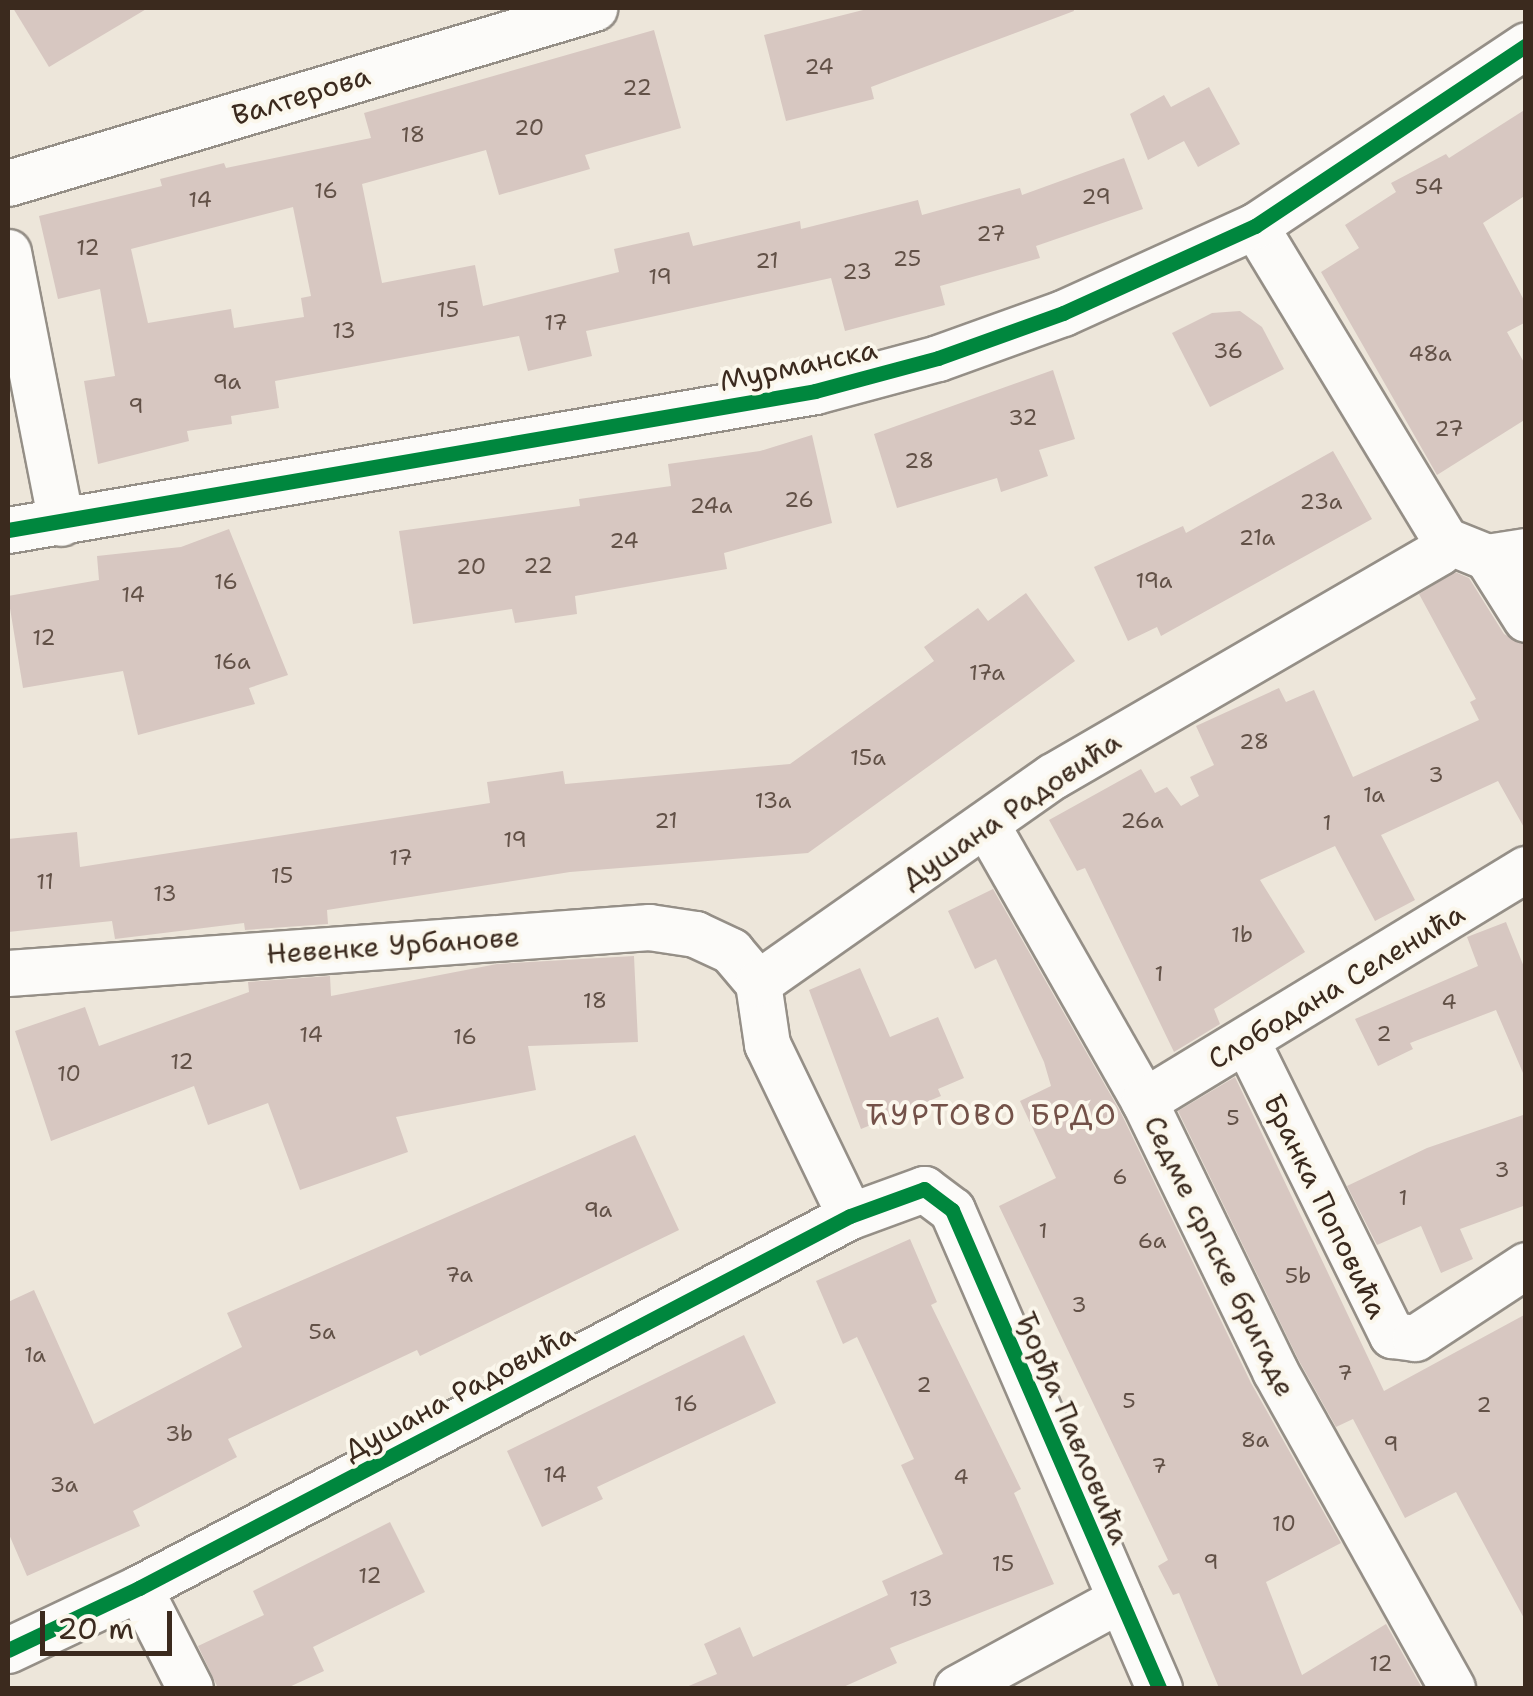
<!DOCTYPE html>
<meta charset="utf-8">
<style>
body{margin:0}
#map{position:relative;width:1533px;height:1696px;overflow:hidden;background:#ede6da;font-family:"Shantell Sans",sans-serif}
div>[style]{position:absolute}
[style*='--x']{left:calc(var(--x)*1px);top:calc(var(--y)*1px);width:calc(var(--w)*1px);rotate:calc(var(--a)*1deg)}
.building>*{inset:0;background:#d7c7c1}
.roads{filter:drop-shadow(2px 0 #958f87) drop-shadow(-2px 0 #958f87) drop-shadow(0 2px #958f87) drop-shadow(0 -2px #958f87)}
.minor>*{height:45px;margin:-22.5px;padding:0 22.5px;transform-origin:22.5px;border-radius:22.5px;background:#fcfbf9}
.cycleway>*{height:15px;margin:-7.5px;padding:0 7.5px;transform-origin:7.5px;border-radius:7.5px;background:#00873e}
span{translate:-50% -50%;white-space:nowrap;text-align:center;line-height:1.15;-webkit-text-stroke:8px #fbf7ec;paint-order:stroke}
.number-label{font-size:22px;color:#625147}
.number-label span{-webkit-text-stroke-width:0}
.street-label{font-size:28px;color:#3b2a1e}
.neighbourhood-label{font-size:30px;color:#735148;letter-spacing:2.5px}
.frame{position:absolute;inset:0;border:10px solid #3b2a1e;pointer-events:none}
.scale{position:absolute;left:40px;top:1611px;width:132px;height:45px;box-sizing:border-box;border:5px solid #3b2a1e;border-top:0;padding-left:12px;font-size:30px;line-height:35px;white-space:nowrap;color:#3b2a1e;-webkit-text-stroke:8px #fbf7ec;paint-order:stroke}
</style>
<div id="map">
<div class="building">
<div style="clip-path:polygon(13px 8px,148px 8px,49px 67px)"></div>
<div style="clip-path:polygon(871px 8px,1073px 8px,1074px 11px,871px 87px,874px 99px,786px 121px,764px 35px)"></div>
<div style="clip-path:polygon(evenodd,654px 30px,681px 128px,585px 155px,590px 169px,499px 195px,486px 150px,362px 184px,382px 283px,475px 265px,483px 306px,619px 272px,614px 249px,689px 232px,693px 246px,800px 221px,801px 229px,918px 200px,922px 215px,1020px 188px,1022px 195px,1124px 158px,1143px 209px,1036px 246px,1040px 258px,940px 286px,945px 305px,845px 331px,831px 278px,586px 331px,592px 356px,528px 371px,519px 336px,275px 381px,279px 408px,231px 416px,232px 424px,187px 431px,189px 441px,98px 464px,84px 381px,115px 376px,100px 289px,58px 299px,39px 216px,162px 186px,160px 179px,224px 163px,226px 168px,371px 138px,364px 113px,654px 30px,293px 207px,311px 296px,301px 298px,304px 317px,234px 328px,231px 309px,148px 323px,131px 249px,293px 207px)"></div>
<div style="clip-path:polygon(1209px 87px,1240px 144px,1198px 167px,1184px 141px,1148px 160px,1130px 114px,1164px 95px,1171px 107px)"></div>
<div style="clip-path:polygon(1526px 109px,1526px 195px,1483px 223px,1526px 304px,1526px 322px,1507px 332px,1526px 366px,1526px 419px,1437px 475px,1321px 272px,1359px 248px,1345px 225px,1396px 192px,1391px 183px,1446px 154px,1449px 158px)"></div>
<div style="clip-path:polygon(1240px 311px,1262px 327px,1284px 369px,1210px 407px,1172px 333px,1212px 313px)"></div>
<div style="clip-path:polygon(1053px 370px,1075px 439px,1039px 450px,1048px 476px,1001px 492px,997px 478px,897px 508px,874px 434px)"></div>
<div style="clip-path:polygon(812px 435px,832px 523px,724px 553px,727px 569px,575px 596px,577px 614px,515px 623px,512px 609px,413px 624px,399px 531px,580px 506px,579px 499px,671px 486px,668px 464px,760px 451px)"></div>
<div style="clip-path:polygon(1333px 451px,1372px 519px,1161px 636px,1157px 627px,1128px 641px,1094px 567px,1183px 526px,1186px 533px)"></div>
<div style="clip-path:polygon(229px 529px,288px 675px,249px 688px,255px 704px,138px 735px,123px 671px,23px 688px,8px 596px,99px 580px,97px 556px,181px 547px)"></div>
<div style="clip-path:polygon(1455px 572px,1469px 578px,1504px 634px,1526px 645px,1526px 831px,1498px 781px,1381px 835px,1415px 900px,1375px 921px,1335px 846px,1260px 880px,1305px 952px,1214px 1009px,1220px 1024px,1174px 1052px,1085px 868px,1077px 871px,1049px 820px,1141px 769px,1155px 793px,1167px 787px,1181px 806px,1199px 796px,1190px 777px,1214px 765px,1196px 726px,1279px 688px,1286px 702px,1314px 690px,1353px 777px,1479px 720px,1470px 702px,1476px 699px,1419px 594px)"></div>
<div style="clip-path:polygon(1026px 593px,1075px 661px,808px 853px,570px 872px,327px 910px,328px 924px,245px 930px,244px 923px,115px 939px,112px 921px,8px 932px,8px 839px,77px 832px,80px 867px,490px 803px,487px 782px,563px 771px,565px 784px,790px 764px,934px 661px,924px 647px,978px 608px,988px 621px)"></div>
<div style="clip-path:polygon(993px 889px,1121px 1113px,1251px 1383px,1341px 1543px,1266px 1582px,1302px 1675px,1386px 1624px,1422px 1688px,1219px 1688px,1179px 1593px,1173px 1595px,1158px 1566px,1168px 1560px,999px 1206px,1056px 1178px,1020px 1101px,1051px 1086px,1044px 1062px,996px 959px,975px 969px,948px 911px)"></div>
<div style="clip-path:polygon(1506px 922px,1526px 972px,1526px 1080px,1496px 1010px,1410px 1043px,1413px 1049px,1378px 1066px,1355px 1019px,1478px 966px,1467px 937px)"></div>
<div style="clip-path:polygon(634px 956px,638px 1042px,528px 1046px,536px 1090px,396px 1117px,408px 1152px,300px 1190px,268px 1103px,208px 1125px,194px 1086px,51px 1141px,15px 1031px,85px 1007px,99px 1046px,249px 992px,248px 982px,330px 976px,331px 996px,497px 964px)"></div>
<div style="clip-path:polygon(860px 968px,890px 1037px,938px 1017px,964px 1078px,938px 1089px,941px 1096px,861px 1129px,809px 990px)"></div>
<div style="clip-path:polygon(1235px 1077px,1384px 1391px,1526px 1314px,1526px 1622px,1456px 1492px,1405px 1518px,1353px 1419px,1336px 1427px,1298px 1359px,1178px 1111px)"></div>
<div style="clip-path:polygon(1526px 1114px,1526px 1205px,1460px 1229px,1473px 1259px,1441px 1273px,1421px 1226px,1377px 1245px,1347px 1186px,1427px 1148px)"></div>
<div style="clip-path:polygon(635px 1135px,679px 1230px,420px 1356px,417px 1350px,228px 1439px,237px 1457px,133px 1511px,140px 1526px,27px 1576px,8px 1532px,8px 1302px,34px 1290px,94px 1424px,242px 1347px,227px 1313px)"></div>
<div style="clip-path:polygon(910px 1239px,937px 1302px,931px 1305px,1021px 1489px,1014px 1493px,1054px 1584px,890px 1648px,897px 1663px,841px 1688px,684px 1688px,717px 1674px,704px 1644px,740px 1627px,753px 1657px,888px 1595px,882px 1581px,943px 1554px,901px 1465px,914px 1459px,857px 1337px,843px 1344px,816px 1281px)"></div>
<div style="clip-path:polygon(744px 1335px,776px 1403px,597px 1487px,603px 1499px,542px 1527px,507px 1451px)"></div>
<div style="clip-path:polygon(390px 1522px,425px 1592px,313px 1647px,324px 1671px,287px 1688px,218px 1688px,198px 1646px,264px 1615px,253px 1591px)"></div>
</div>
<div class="roads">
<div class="minor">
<div style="--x:8;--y:183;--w:612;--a:-16.63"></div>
<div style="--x:1255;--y:226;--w:367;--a:58.8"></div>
<div style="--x:8;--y:252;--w:276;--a:78.9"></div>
<div style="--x:8;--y:530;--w:819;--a:-9.77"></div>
<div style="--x:815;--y:391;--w:127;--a:-15"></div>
<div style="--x:938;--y:358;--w:133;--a:-19.8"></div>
<div style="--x:1063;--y:313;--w:211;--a:-24.4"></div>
<div style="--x:1255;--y:226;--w:326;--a:-33.7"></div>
<div style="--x:1445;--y:540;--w:45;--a:22"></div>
<div style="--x:1487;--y:557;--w:39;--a:-9"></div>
<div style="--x:1487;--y:557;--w:73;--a:57.8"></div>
<div style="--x:986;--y:824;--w:319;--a:60.3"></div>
<div style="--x:1144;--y:1101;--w:300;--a:64.1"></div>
<div style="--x:1275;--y:1371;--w:363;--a:60.8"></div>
<div style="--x:8;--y:973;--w:643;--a:-4.1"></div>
<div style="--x:649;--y:927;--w:47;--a:8.7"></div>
<div style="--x:695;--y:934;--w:40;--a:25"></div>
<div style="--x:731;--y:951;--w:42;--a:49.8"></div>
<div style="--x:758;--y:983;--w:62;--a:81.6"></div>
<div style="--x:767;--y:1044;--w:191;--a:64.2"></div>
<div style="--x:758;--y:983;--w:360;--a:-35.1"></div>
<div style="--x:1053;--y:776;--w:446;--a:-30.1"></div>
<div style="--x:1439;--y:552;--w:13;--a:-63"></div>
<div style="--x:1247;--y:1042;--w:327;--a:63.7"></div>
<div style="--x:1392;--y:1335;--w:23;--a:7"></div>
<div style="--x:1415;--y:1338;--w:133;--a:-33.3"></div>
<div style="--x:1144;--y:1101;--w:447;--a:-31.3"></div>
<div style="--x:139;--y:1588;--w:112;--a:63"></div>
<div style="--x:8;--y:1650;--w:145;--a:-25.3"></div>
<div style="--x:139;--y:1588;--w:802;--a:-27.62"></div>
<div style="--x:850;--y:1216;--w:79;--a:-20"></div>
<div style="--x:924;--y:1189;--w:35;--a:37"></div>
<div style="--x:952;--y:1210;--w:521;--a:66.58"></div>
<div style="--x:957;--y:1688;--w:186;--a:-28.6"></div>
</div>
</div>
<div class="cycleway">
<div style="--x:8;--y:530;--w:819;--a:-9.77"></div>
<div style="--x:815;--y:391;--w:127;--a:-15"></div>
<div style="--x:938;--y:358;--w:133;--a:-19.8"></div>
<div style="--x:1063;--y:313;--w:211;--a:-24.4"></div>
<div style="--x:1255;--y:226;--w:326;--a:-33.7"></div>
<div style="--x:8;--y:1650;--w:145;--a:-25.3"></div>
<div style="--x:139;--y:1588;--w:802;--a:-27.62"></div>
<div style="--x:850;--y:1216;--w:79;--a:-20"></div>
<div style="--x:924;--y:1189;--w:35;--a:37"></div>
<div style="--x:952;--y:1210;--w:521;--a:66.58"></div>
</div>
<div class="number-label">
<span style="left:819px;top:67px">24</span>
<span style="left:637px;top:88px">22</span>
<span style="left:529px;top:128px">20</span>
<span style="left:413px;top:135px">18</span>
<span style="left:1429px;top:187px">54</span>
<span style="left:326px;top:191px">16</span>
<span style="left:1096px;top:197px">29</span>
<span style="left:200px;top:200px">14</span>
<span style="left:991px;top:234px">27</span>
<span style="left:88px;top:248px">12</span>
<span style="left:907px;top:259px">25</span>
<span style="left:767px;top:261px">21</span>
<span style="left:857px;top:272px">23</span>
<span style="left:660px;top:277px">19</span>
<span style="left:448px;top:310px">15</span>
<span style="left:556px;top:323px">17</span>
<span style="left:344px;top:331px">13</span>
<span style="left:1228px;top:351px">36</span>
<span style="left:1430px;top:354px">48a</span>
<span style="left:227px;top:382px">9a</span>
<span style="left:136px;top:406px">9</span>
<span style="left:1023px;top:418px">32</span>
<span style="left:1449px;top:429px">27</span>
<span style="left:919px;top:461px">28</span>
<span style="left:799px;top:500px">26</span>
<span style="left:1321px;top:502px">23a</span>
<span style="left:711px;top:506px">24a</span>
<span style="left:1257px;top:538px">21a</span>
<span style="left:624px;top:541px">24</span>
<span style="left:538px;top:566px">22</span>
<span style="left:471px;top:567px">20</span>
<span style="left:1154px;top:581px">19a</span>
<span style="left:226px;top:582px">16</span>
<span style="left:133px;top:595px">14</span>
<span style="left:44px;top:638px">12</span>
<span style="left:232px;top:662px">16a</span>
<span style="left:987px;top:673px">17a</span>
<span style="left:1254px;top:742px">28</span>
<span style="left:868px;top:758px">15a</span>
<span style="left:1436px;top:775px">3</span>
<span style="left:1374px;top:795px">1a</span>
<span style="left:773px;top:801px">13a</span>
<span style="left:666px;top:821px">21</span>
<span style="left:1142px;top:821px">26a</span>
<span style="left:1327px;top:823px">1</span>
<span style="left:515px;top:840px">19</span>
<span style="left:401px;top:858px">17</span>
<span style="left:282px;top:876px">15</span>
<span style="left:45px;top:882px">11</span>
<span style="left:165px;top:894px">13</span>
<span style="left:1242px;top:935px">1b</span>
<span style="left:1159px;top:974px">1</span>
<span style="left:595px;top:1001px">18</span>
<span style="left:1449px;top:1002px">4</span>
<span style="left:1384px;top:1034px">2</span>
<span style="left:311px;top:1035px">14</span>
<span style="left:465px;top:1037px">16</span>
<span style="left:182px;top:1062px">12</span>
<span style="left:69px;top:1074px">10</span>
<span style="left:1233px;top:1118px">5</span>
<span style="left:1502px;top:1170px">3</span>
<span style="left:1120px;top:1177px">6</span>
<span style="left:1403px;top:1198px">1</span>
<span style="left:598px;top:1210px">9a</span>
<span style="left:1043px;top:1231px">1</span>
<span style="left:1152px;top:1241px">6a</span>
<span style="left:459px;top:1275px">7a</span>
<span style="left:1298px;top:1276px">5b</span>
<span style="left:1079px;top:1305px">3</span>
<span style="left:322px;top:1332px">5a</span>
<span style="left:35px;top:1355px">1a</span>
<span style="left:1345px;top:1373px">7</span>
<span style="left:924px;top:1385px">2</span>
<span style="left:1129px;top:1401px">5</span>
<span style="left:686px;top:1404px">16</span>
<span style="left:1484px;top:1405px">2</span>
<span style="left:179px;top:1434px">3b</span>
<span style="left:1255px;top:1440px">8a</span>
<span style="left:1391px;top:1444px">9</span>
<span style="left:1159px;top:1466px">7</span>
<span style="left:555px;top:1475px">14</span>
<span style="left:961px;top:1477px">4</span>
<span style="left:64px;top:1485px">3a</span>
<span style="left:1284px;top:1524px">10</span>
<span style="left:1211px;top:1562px">9</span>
<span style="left:1003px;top:1564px">15</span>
<span style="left:370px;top:1576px">12</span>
<span style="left:921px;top:1599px">13</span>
<span style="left:1381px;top:1664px">12</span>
</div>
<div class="street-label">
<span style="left:301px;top:95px;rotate:-17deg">Валтерова</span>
<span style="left:798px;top:365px;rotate:-12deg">Мурманска</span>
<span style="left:1011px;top:810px;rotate:-34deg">Душана Радовића</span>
<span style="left:393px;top:945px;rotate:-4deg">Невенке Урбанове</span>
<span style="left:1336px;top:986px;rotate:-31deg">Слободана Селенића</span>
<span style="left:1326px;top:1206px;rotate:64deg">Бранка Поповића</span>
<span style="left:1220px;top:1256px;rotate:64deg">Седме српске бригаде</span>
<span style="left:459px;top:1392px;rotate:-28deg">Душана Радовића</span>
<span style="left:1073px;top:1428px;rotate:67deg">Ђорђа Павловића</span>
</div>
<div class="neighbourhood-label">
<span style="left:992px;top:1115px">ЋУРТОВО БРДО</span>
</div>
<div class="frame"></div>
<div class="scale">20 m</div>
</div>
